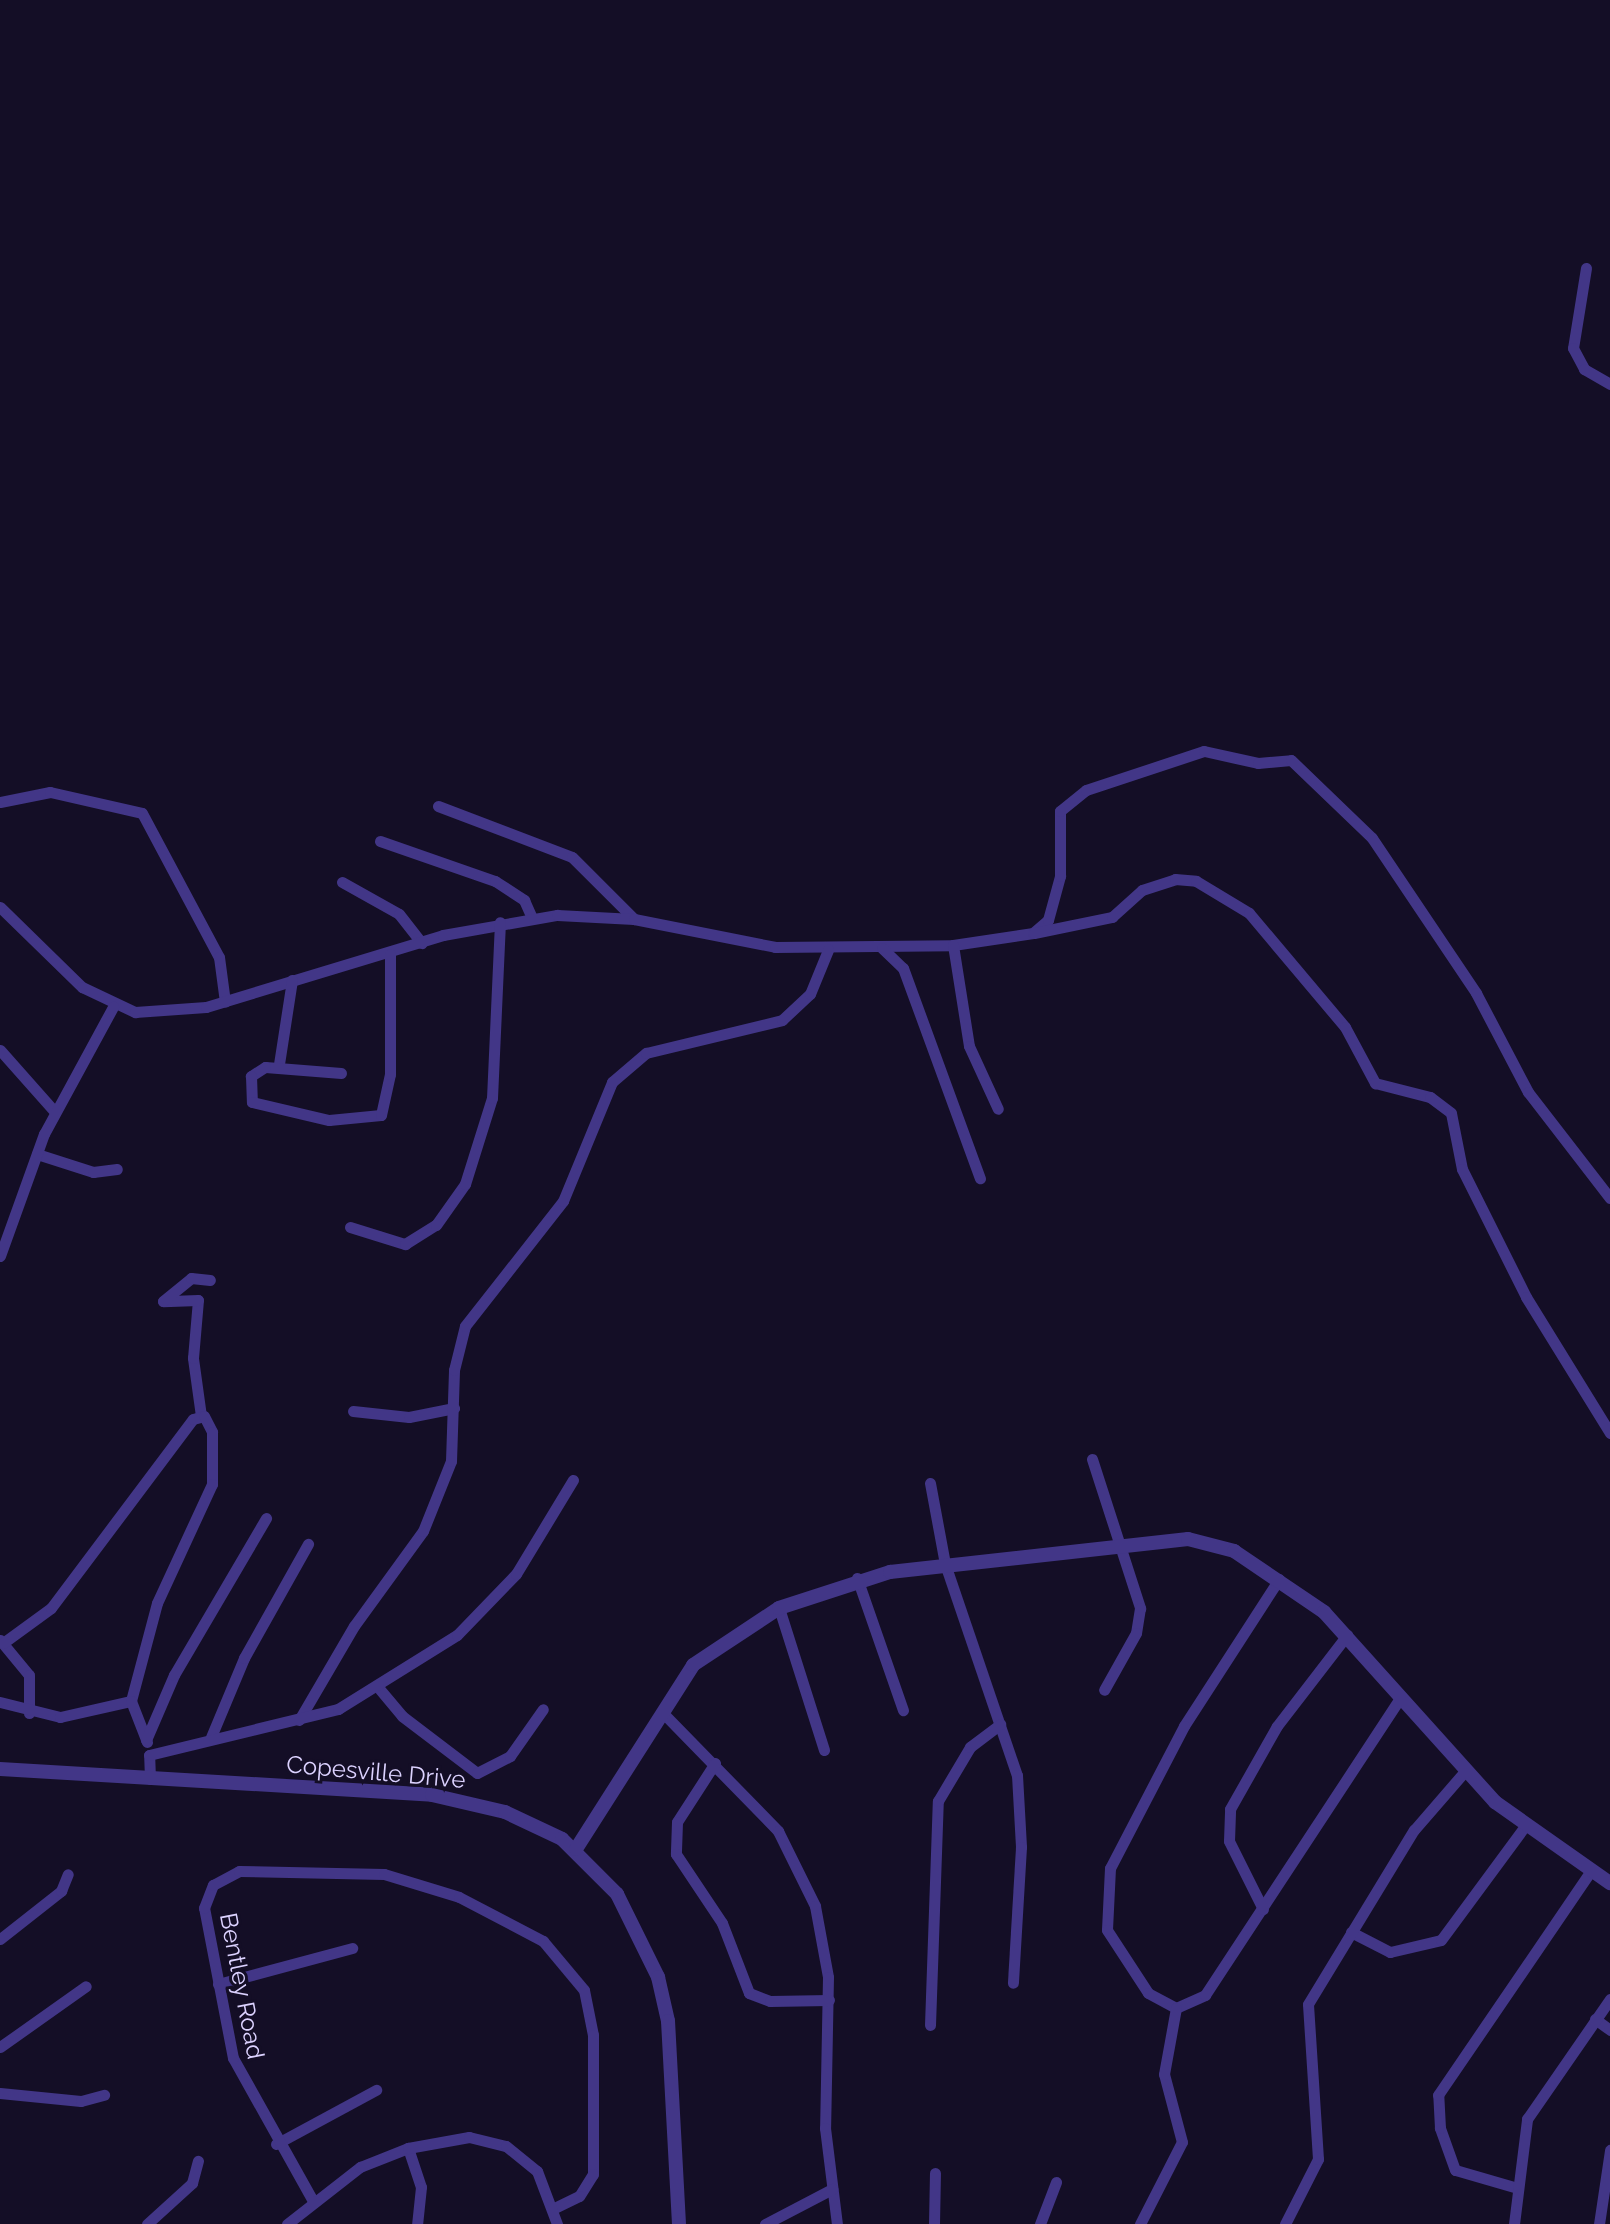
<!DOCTYPE html>
<style>
body{margin:0}
#map{position:relative;width:1610px;height:2224px;overflow:hidden;background:#140e26;font-family:Raleway,sans-serif}
div>[style]{position:absolute}
[style*='--x']{left:calc(var(--x)*1px);top:calc(var(--y)*1px);width:calc(var(--w)*1px);rotate:calc(var(--a)*1deg)}
.minor>*{height:11px;margin:-5.5px;padding:0 5.5px;transform-origin:5.5px;border-radius:5.5px;background:#423687}
.tertiary>*{height:14px;margin:-7px;padding:0 7px;transform-origin:7px;border-radius:7px;background:#423687}
span{translate:-50% -50%;white-space:nowrap;text-align:center;line-height:1.15;-webkit-text-stroke:6px #140e26;paint-order:stroke}
.street-label{font-size:24px;color:#dcd2ff}
</style>
<div id="map">
<div class="minor">
<div style="--x:1586;--y:268;--w:81;--a:99.2"></div>
<div style="--x:1573;--y:348;--w:24;--a:62"></div>
<div style="--x:1584;--y:369;--w:30;--a:30"></div>
<div style="--x:0;--y:802;--w:51;--a:-11.3"></div>
<div style="--x:50;--y:792;--w:94;--a:12.9"></div>
<div style="--x:142;--y:813;--w:163;--a:61.9"></div>
<div style="--x:219;--y:957;--w:45;--a:82.4"></div>
<div style="--x:438;--y:806;--w:143;--a:20.8"></div>
<div style="--x:572;--y:857;--w:88;--a:45"></div>
<div style="--x:380;--y:841;--w:122;--a:19.2"></div>
<div style="--x:495;--y:881;--w:35;--a:33"></div>
<div style="--x:524;--y:900;--w:20;--a:66"></div>
<div style="--x:342;--y:882;--w:65;--a:29.3"></div>
<div style="--x:399;--y:914;--w:37;--a:52"></div>
<div style="--x:0;--y:907;--w:115;--a:44.3"></div>
<div style="--x:82;--y:987;--w:59;--a:25.3"></div>
<div style="--x:135;--y:1012;--w:71;--a:-4"></div>
<div style="--x:206;--y:1007;--w:248;--a:-16.9"></div>
<div style="--x:443;--y:935;--w:116;--a:-10"></div>
<div style="--x:557;--y:915;--w:77;--a:3"></div>
<div style="--x:634;--y:919;--w:144;--a:11.2"></div>
<div style="--x:775;--y:947;--w:178;--a:-0.6"></div>
<div style="--x:953;--y:945;--w:81;--a:-8.5"></div>
<div style="--x:1033;--y:933;--w:20;--a:-41"></div>
<div style="--x:1048;--y:920;--w:46;--a:-74.7"></div>
<div style="--x:1060;--y:876;--w:65;--a:-90"></div>
<div style="--x:1060;--y:811;--w:33;--a:-39"></div>
<div style="--x:1086;--y:790;--w:124;--a:-18.3"></div>
<div style="--x:1204;--y:751;--w:55;--a:12.5"></div>
<div style="--x:1258;--y:763;--w:33;--a:-5"></div>
<div style="--x:1291;--y:760;--w:112;--a:43.9"></div>
<div style="--x:1372;--y:838;--w:187;--a:56.1"></div>
<div style="--x:1476;--y:993;--w:112;--a:62.3"></div>
<div style="--x:1528;--y:1092;--w:134;--a:52.3"></div>
<div style="--x:1034;--y:933;--w:80;--a:-11.6"></div>
<div style="--x:1112;--y:917;--w:40;--a:-42"></div>
<div style="--x:1142;--y:890;--w:35;--a:-18"></div>
<div style="--x:1175;--y:879;--w:21;--a:5"></div>
<div style="--x:1196;--y:881;--w:62;--a:31.1"></div>
<div style="--x:1249;--y:913;--w:149;--a:49.9"></div>
<div style="--x:1345;--y:1027;--w:64;--a:61.8"></div>
<div style="--x:1375;--y:1083;--w:57;--a:14.3"></div>
<div style="--x:1430;--y:1097;--w:26;--a:37"></div>
<div style="--x:1451;--y:1113;--w:57;--a:78.9"></div>
<div style="--x:1462;--y:1169;--w:143;--a:63.4"></div>
<div style="--x:1526;--y:1297;--w:160;--a:58.3"></div>
<div style="--x:953;--y:945;--w:102;--a:81"></div>
<div style="--x:969;--y:1046;--w:69;--a:65.3"></div>
<div style="--x:882;--y:948;--w:29;--a:44"></div>
<div style="--x:903;--y:968;--w:224;--a:69.9"></div>
<div style="--x:0;--y:1050;--w:83;--a:48.4"></div>
<div style="--x:279;--y:1064;--w:85;--a:-81.2"></div>
<div style="--x:341;--y:1073;--w:76;--a:-175.5"></div>
<div style="--x:265;--y:1067;--w:17;--a:147"></div>
<div style="--x:251;--y:1076;--w:26;--a:88"></div>
<div style="--x:252;--y:1102;--w:79;--a:13.2"></div>
<div style="--x:329;--y:1120;--w:52;--a:-5.5"></div>
<div style="--x:381;--y:1115;--w:42;--a:-77.6"></div>
<div style="--x:390;--y:1074;--w:120;--a:-90"></div>
<div style="--x:37;--y:1154;--w:59;--a:17.8"></div>
<div style="--x:93;--y:1172;--w:24;--a:-7"></div>
<div style="--x:350;--y:1227;--w:58;--a:17.2"></div>
<div style="--x:405;--y:1244;--w:36;--a:-32"></div>
<div style="--x:436;--y:1225;--w:50;--a:-54.7"></div>
<div style="--x:465;--y:1184;--w:90;--a:-72.6"></div>
<div style="--x:492;--y:1098;--w:176;--a:-87.4"></div>
<div style="--x:0;--y:1256;--w:130;--a:-70.2"></div>
<div style="--x:44;--y:1134;--w:145;--a:-61.5"></div>
<div style="--x:353;--y:1411;--w:56;--a:6.1"></div>
<div style="--x:409;--y:1417;--w:46;--a:-11.3"></div>
<div style="--x:201;--y:1416;--w:59;--a:-97.9"></div>
<div style="--x:193;--y:1358;--w:58;--a:-85.1"></div>
<div style="--x:198;--y:1300;--w:35;--a:178"></div>
<div style="--x:163;--y:1301;--w:36;--a:-39"></div>
<div style="--x:191;--y:1278;--w:19;--a:6"></div>
<div style="--x:1092;--y:1459;--w:157;--a:72.1"></div>
<div style="--x:1140;--y:1608;--w:25;--a:99"></div>
<div style="--x:1136;--y:1633;--w:65;--a:119.3"></div>
<div style="--x:930;--y:1483;--w:82;--a:79.5"></div>
<div style="--x:945;--y:1564;--w:223;--a:71.2"></div>
<div style="--x:1017;--y:1775;--w:72;--a:86.8"></div>
<div style="--x:1021;--y:1847;--w:136;--a:93.4"></div>
<div style="--x:857;--y:1578;--w:140;--a:70.8"></div>
<div style="--x:1279;--y:1579;--w:175;--a:122.9"></div>
<div style="--x:1184;--y:1726;--w:160;--a:117.5"></div>
<div style="--x:1110;--y:1868;--w:62;--a:92.8"></div>
<div style="--x:1107;--y:1930;--w:75;--a:56.9"></div>
<div style="--x:1148;--y:1993;--w:32;--a:28"></div>
<div style="--x:1176;--y:2008;--w:32;--a:-24"></div>
<div style="--x:1205;--y:1995;--w:357;--a:-56.7"></div>
<div style="--x:779;--y:1608;--w:149;--a:72.4"></div>
<div style="--x:0;--y:1640;--w:45;--a:50.4"></div>
<div style="--x:29;--y:1675;--w:38;--a:90"></div>
<div style="--x:3;--y:1643;--w:59;--a:-36.1"></div>
<div style="--x:51;--y:1608;--w:236;--a:-53.1"></div>
<div style="--x:193;--y:1419;--w:11;--a:-15"></div>
<div style="--x:204;--y:1416;--w:18;--a:63"></div>
<div style="--x:212;--y:1432;--w:52;--a:90"></div>
<div style="--x:212;--y:1484;--w:131;--a:114.8"></div>
<div style="--x:157;--y:1603;--w:101;--a:104.9"></div>
<div style="--x:377;--y:1686;--w:39;--a:50"></div>
<div style="--x:402;--y:1716;--w:94;--a:37.2"></div>
<div style="--x:477;--y:1773;--w:37;--a:-27"></div>
<div style="--x:510;--y:1756;--w:57;--a:-54.9"></div>
<div style="--x:0;--y:1702;--w:62;--a:14"></div>
<div style="--x:60;--y:1717;--w:73;--a:-12.7"></div>
<div style="--x:131;--y:1701;--w:44;--a:68.7"></div>
<div style="--x:663;--y:1713;--w:165;--a:45.7"></div>
<div style="--x:778;--y:1831;--w:84;--a:63.7"></div>
<div style="--x:815;--y:1906;--w:72;--a:79.6"></div>
<div style="--x:828;--y:1977;--w:151;--a:91.1"></div>
<div style="--x:825;--y:2128;--w:97;--a:82.9"></div>
<div style="--x:299;--y:1720;--w:109;--a:-59.7"></div>
<div style="--x:354;--y:1626;--w:117;--a:-54"></div>
<div style="--x:423;--y:1531;--w:75;--a:-68.2"></div>
<div style="--x:451;--y:1461;--w:91;--a:-88.1"></div>
<div style="--x:454;--y:1370;--w:45;--a:-76"></div>
<div style="--x:465;--y:1326;--w:159;--a:-51.9"></div>
<div style="--x:563;--y:1201;--w:129;--a:-67.6"></div>
<div style="--x:612;--y:1082;--w:45;--a:-40.5"></div>
<div style="--x:646;--y:1053;--w:140;--a:-13.6"></div>
<div style="--x:782;--y:1020;--w:38;--a:-43"></div>
<div style="--x:810;--y:994;--w:48;--a:-67.8"></div>
<div style="--x:211;--y:1737;--w:86;--a:-67.3"></div>
<div style="--x:244;--y:1658;--w:131;--a:-60.7"></div>
<div style="--x:146;--y:1740;--w:71;--a:-66.7"></div>
<div style="--x:174;--y:1675;--w:182;--a:-59.6"></div>
<div style="--x:715;--y:1763;--w:70;--a:122.8"></div>
<div style="--x:677;--y:1822;--w:32;--a:92"></div>
<div style="--x:676;--y:1854;--w:83;--a:56.3"></div>
<div style="--x:722;--y:1923;--w:75;--a:68.9"></div>
<div style="--x:749;--y:1993;--w:22;--a:21"></div>
<div style="--x:770;--y:2001;--w:59;--a:-1"></div>
<div style="--x:150;--y:1779;--w:24;--a:-92"></div>
<div style="--x:149;--y:1755;--w:195;--a:-13.7"></div>
<div style="--x:338;--y:1709;--w:140;--a:-31.9"></div>
<div style="--x:457;--y:1635;--w:85;--a:-46"></div>
<div style="--x:516;--y:1574;--w:110;--a:-58.8"></div>
<div style="--x:1263;--y:1909;--w:76;--a:-116.6"></div>
<div style="--x:1229;--y:1841;--w:32;--a:-88"></div>
<div style="--x:1230;--y:1809;--w:95;--a:-60.5"></div>
<div style="--x:1277;--y:1726;--w:115;--a:-52.4"></div>
<div style="--x:1351;--y:1932;--w:44;--a:27.1"></div>
<div style="--x:1390;--y:1952;--w:52;--a:-13.2"></div>
<div style="--x:1441;--y:1940;--w:142;--a:-53.6"></div>
<div style="--x:0;--y:1939;--w:78;--a:-38.2"></div>
<div style="--x:61;--y:1891;--w:18;--a:-68"></div>
<div style="--x:218;--y:1984;--w:139;--a:-15"></div>
<div style="--x:1595;--y:2019;--w:19;--a:36"></div>
<div style="--x:930;--y:2025;--w:224;--a:-88"></div>
<div style="--x:938;--y:1801;--w:63;--a:-59.3"></div>
<div style="--x:970;--y:1747;--w:38;--a:-37"></div>
<div style="--x:0;--y:2047;--w:105;--a:-35.3"></div>
<div style="--x:0;--y:2093;--w:81;--a:5.6"></div>
<div style="--x:81;--y:2101;--w:24;--a:-15"></div>
<div style="--x:276;--y:2144;--w:114;--a:-28.4"></div>
<div style="--x:408;--y:2148;--w:41;--a:71.6"></div>
<div style="--x:421;--y:2187;--w:37;--a:96"></div>
<div style="--x:1514;--y:2187;--w:61;--a:-163.9"></div>
<div style="--x:1455;--y:2170;--w:45;--a:-109.7"></div>
<div style="--x:1440;--y:2128;--w:33;--a:-93"></div>
<div style="--x:1438;--y:2095;--w:270;--a:-55.7"></div>
<div style="--x:313;--y:2201;--w:164;--a:-119.2"></div>
<div style="--x:233;--y:2058;--w:153;--a:-100.9"></div>
<div style="--x:204;--y:1908;--w:25;--a:-69"></div>
<div style="--x:213;--y:1885;--w:30;--a:-28"></div>
<div style="--x:239;--y:1871;--w:145;--a:1.2"></div>
<div style="--x:384;--y:1874;--w:78;--a:17"></div>
<div style="--x:459;--y:1897;--w:95;--a:27.6"></div>
<div style="--x:543;--y:1941;--w:64;--a:50.1"></div>
<div style="--x:584;--y:1990;--w:46;--a:78.7"></div>
<div style="--x:593;--y:2035;--w:139;--a:90"></div>
<div style="--x:593;--y:2174;--w:26;--a:122"></div>
<div style="--x:579;--y:2196;--w:28;--a:154"></div>
<div style="--x:147;--y:2224;--w:61;--a:-42.3"></div>
<div style="--x:192;--y:2183;--w:23;--a:-75"></div>
<div style="--x:287;--y:2224;--w:93;--a:-38"></div>
<div style="--x:360;--y:2167;--w:52;--a:-21.6"></div>
<div style="--x:408;--y:2148;--w:62;--a:-10.2"></div>
<div style="--x:469;--y:2137;--w:38;--a:14"></div>
<div style="--x:506;--y:2146;--w:40;--a:39"></div>
<div style="--x:537;--y:2171;--w:57;--a:69.3"></div>
<div style="--x:765;--y:2224;--w:76;--a:-27.6"></div>
<div style="--x:934;--y:2224;--w:51;--a:-88.9"></div>
<div style="--x:1040;--y:2224;--w:45;--a:-69.1"></div>
<div style="--x:1140;--y:2224;--w:92;--a:-62.9"></div>
<div style="--x:1182;--y:2142;--w:70;--a:-104.8"></div>
<div style="--x:1164;--y:2074;--w:67;--a:-79.7"></div>
<div style="--x:1285;--y:2224;--w:73;--a:-63.1"></div>
<div style="--x:1318;--y:2159;--w:155;--a:-93.7"></div>
<div style="--x:1308;--y:2004;--w:204;--a:-58.7"></div>
<div style="--x:1414;--y:1830;--w:79;--a:-49.1"></div>
<div style="--x:1514;--y:2224;--w:106;--a:-82.9"></div>
<div style="--x:1527;--y:2119;--w:146;--a:-55.3"></div>
<div style="--x:1599;--y:2224;--w:75;--a:-81.5"></div>
</div>
<div class="tertiary">
<div style="--x:0;--y:1769;--w:433;--a:3.4"></div>
<div style="--x:432;--y:1795;--w:75;--a:13.1"></div>
<div style="--x:505;--y:1812;--w:63;--a:25.3"></div>
<div style="--x:562;--y:1839;--w:78;--a:45"></div>
<div style="--x:617;--y:1894;--w:93;--a:63.7"></div>
<div style="--x:658;--y:1977;--w:45;--a:77.2"></div>
<div style="--x:668;--y:2021;--w:203;--a:86.9"></div>
<div style="--x:576;--y:1849;--w:218;--a:-57.5"></div>
<div style="--x:693;--y:1665;--w:103;--a:-33.5"></div>
<div style="--x:779;--y:1608;--w:117;--a:-18"></div>
<div style="--x:890;--y:1572;--w:300;--a:-6.3"></div>
<div style="--x:1188;--y:1539;--w:48;--a:14.6"></div>
<div style="--x:1234;--y:1551;--w:109;--a:34.1"></div>
<div style="--x:1324;--y:1612;--w:256;--a:48"></div>
<div style="--x:1495;--y:1802;--w:141;--a:35.2"></div>
</div>
<div class="street-label">
<span style="left:376px;top:1772px;rotate:5deg">Copesville Drive</span>
<span style="left:242px;top:1986px;rotate:79deg">Bentley Road</span>
</div>
</div>
